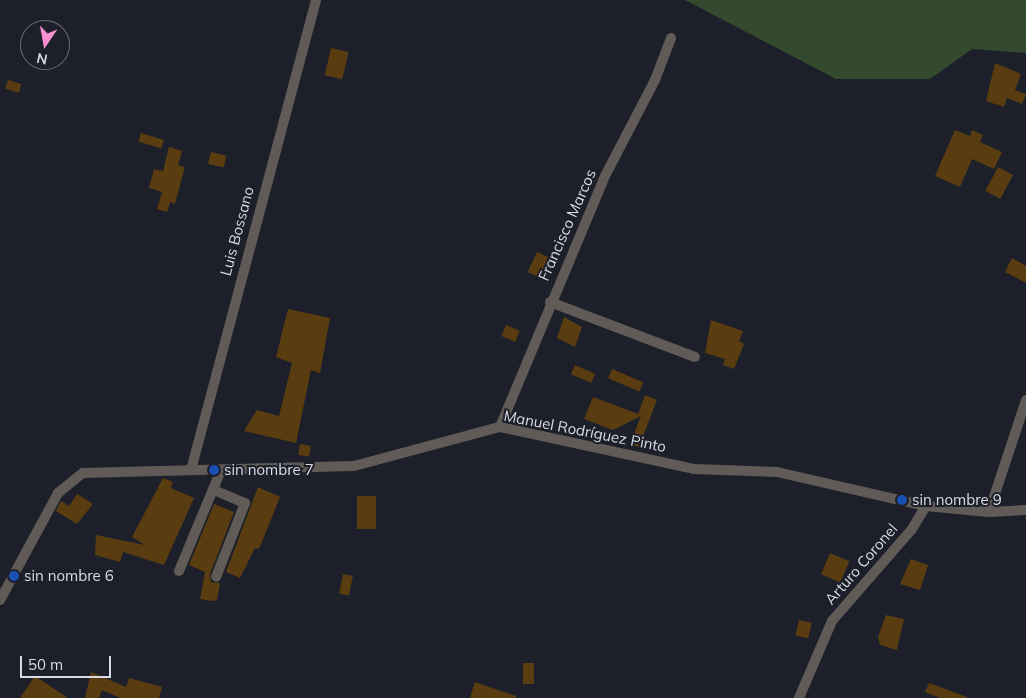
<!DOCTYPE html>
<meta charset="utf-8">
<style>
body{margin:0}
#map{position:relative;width:1026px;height:698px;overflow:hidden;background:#1d202a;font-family:Mulish,sans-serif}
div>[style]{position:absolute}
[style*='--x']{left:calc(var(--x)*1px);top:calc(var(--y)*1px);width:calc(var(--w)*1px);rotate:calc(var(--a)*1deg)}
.green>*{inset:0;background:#334a2e}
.building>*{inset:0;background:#593c0f;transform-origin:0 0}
.street>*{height:10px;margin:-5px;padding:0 5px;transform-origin:5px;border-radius:5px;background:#605b57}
.dots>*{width:14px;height:14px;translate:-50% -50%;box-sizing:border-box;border:2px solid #1d202a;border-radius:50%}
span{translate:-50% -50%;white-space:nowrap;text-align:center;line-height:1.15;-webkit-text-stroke:4px #1d202a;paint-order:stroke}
.street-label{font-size:15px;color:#d9dce3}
.poi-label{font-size:15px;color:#d9dce3}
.left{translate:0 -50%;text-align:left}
.north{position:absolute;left:20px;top:20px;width:50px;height:50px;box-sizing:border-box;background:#1d202a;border:1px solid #686b74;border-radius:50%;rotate:192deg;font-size:14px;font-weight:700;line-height:20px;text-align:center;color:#d9dce3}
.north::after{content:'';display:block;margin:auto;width:18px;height:22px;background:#f590d1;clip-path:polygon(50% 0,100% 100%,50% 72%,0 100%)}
.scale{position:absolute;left:20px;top:656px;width:91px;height:22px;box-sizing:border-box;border:2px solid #d9dce3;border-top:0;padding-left:6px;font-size:15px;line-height:18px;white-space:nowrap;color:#d9dce3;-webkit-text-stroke:4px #1d202a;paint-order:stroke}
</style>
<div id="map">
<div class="green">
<div style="clip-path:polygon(685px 0,1026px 0,1026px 53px,972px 49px,930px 79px,836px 79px)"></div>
</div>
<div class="building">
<div style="left:331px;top:48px;width:18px;height:28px;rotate:13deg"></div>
<div style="clip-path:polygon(995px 63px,1021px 74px,1015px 90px,1026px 94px,1022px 104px,1007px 98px,1004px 107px,986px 101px)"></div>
<div style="left:8px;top:80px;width:14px;height:9px;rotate:17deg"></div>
<div style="clip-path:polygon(955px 130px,970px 136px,972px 130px,983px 135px,980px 142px,1002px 152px,994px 169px,972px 159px,960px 187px,935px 176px)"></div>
<div style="left:141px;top:133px;width:24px;height:9px;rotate:17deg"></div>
<div style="clip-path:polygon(169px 147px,182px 151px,178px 165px,185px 167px,175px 204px,170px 202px,167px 212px,157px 209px,162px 192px,149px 188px,154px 169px,163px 171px)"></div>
<div style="left:211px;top:152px;width:16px;height:12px;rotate:14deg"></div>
<div style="left:998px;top:167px;width:17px;height:27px;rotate:28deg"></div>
<div style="left:537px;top:252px;width:19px;height:22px;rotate:25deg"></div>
<div style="clip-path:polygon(1012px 258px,1026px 266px,1026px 283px,1005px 272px)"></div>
<div style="clip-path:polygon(288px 309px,330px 318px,320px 373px,311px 370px,296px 443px,244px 431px,257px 410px,279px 416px,292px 363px,276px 357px)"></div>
<div style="clip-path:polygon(564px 317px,582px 327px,575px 347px,557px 338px)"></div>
<div style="clip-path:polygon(711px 320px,743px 331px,739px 341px,744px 344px,734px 369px,723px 365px,725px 359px,705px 353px)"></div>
<div style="left:506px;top:325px;width:15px;height:12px;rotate:23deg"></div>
<div style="left:575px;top:365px;width:22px;height:10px;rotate:24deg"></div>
<div style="left:612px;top:369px;width:34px;height:10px;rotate:23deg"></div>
<div style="clip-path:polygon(645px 395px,657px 400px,639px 447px,630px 444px,641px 416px,613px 430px,584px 419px,593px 397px,638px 414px)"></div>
<div style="left:300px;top:444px;width:11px;height:11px;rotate:10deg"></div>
<div style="clip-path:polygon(163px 478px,173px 482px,171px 488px,194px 498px,164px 565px,123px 552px,120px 562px,95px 555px,96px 535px,145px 545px,132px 537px)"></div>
<div style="clip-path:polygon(258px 487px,280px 497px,259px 549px,255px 548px,240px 578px,226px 572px)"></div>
<div style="clip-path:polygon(77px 494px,93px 504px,77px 524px,56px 511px,61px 501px,69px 506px)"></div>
<div style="left:357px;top:496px;width:19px;height:33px"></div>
<div style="clip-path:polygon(214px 504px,234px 512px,210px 574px,211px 582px,220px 583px,217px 600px,211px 601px,200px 599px,205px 572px,189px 565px)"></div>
<div style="left:830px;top:553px;width:21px;height:23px;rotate:23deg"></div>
<div style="clip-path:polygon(911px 559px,928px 565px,920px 590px,900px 584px)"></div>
<div style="left:343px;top:574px;width:10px;height:20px;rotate:11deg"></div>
<div style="clip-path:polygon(886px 615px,904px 619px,897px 650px,880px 645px,878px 637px)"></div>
<div style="left:799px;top:620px;width:13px;height:16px;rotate:13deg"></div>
<div style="left:523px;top:663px;width:11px;height:21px"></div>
<div style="clip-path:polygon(91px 672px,126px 687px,129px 678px,162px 687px,159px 698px,120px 698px,102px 690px,99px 698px,85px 698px)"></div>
<div style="clip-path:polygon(35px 676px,68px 698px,20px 698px)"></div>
<div style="clip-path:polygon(475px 682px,516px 696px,516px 698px,470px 698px)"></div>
<div style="clip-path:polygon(929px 683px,967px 697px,967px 698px,940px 698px,925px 692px)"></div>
</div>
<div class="street">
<div style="--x:550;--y:302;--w:155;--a:20.8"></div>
<div style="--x:500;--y:427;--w:272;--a:-67.3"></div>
<div style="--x:605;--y:176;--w:108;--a:-62.5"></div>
<div style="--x:655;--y:80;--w:45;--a:-69.1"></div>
<div style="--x:191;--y:470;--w:486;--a:-75.1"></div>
<div style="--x:214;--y:490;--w:34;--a:23"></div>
<div style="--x:245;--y:503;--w:79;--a:111.4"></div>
<div style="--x:989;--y:512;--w:118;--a:-71.7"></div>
<div style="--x:179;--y:571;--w:109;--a:-67.4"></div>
<div style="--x:0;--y:600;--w:122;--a:-61.5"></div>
<div style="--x:58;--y:493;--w:32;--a:-39"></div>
<div style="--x:83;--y:473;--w:271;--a:-1.5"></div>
<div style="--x:354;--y:466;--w:151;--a:-15"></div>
<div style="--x:500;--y:427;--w:198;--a:12.2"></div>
<div style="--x:694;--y:469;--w:83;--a:2.1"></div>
<div style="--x:777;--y:472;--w:153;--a:12.9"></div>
<div style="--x:926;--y:506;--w:63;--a:5.4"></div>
<div style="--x:989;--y:512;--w:37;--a:-3"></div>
<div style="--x:799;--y:698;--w:84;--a:-66.8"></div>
<div style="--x:832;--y:621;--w:122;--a:-49"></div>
<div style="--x:912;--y:529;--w:27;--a:-59"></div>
</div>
<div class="dots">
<div style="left:214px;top:470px;background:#1a4fb4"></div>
<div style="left:902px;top:500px;background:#1a4fb4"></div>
<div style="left:14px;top:576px;background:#1a4fb4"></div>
</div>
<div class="street-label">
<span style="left:567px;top:225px;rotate:-66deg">Francisco Marcos</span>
<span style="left:237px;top:231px;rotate:-75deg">Luis Bossano</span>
<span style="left:585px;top:431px;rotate:11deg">Manuel Rodríguez Pinto</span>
<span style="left:861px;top:564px;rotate:-49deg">Arturo Coronel</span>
</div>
<div class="poi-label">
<span class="left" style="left:224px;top:470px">sin nombre 7</span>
<span class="left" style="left:912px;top:500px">sin nombre 9</span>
<span class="left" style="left:24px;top:576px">sin nombre 6</span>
</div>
<div class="north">N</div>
<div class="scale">50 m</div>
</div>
